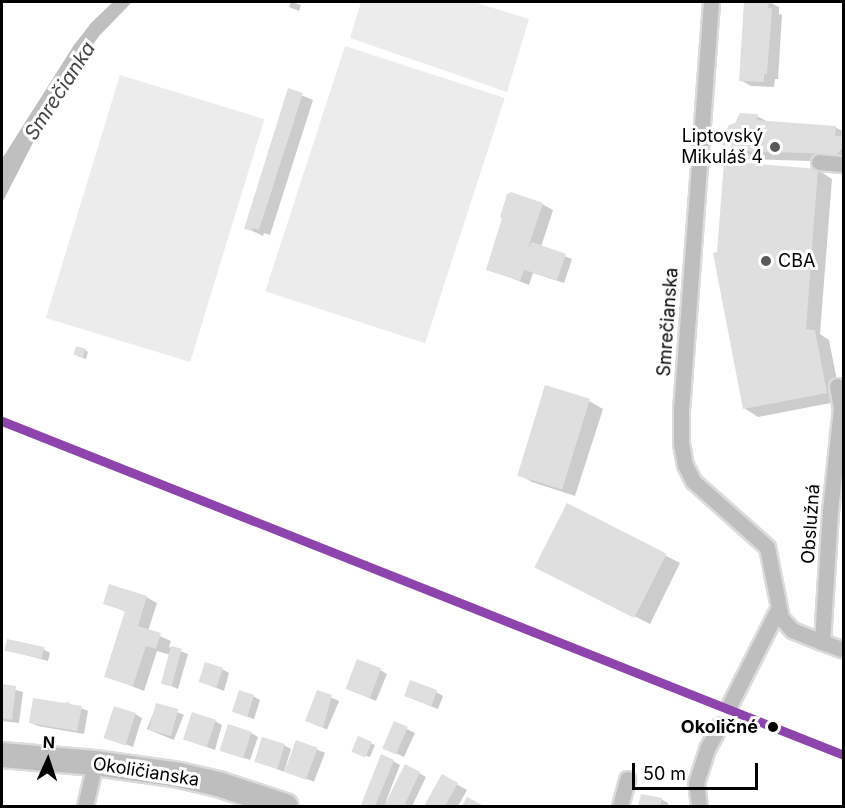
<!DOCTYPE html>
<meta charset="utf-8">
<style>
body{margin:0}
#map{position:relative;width:845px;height:808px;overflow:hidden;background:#fff;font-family:Inter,sans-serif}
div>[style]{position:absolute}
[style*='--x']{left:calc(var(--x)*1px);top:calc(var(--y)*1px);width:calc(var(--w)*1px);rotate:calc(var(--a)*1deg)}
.green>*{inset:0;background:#ececec;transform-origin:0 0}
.water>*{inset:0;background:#bfbfbf}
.shadow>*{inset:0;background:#0003;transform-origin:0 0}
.building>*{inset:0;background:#dfdfdf;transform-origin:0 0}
.roads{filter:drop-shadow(2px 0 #dbdbdb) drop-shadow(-2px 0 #dbdbdb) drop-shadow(0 2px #dbdbdb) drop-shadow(0 -2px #dbdbdb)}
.street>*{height:15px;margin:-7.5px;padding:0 7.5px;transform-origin:7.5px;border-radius:7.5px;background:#bebebe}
.primary>*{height:24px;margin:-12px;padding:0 12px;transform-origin:12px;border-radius:12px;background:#bebebe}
.rail-1>*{height:9px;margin:-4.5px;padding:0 4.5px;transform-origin:4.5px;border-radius:4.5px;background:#8e44ad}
.dots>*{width:16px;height:16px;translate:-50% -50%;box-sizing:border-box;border:3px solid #fff;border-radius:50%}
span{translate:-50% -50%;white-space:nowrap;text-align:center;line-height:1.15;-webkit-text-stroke:6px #fff;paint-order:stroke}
.poi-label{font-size:18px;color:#000}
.right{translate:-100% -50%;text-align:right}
.left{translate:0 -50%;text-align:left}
.street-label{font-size:18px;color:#000}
.stop-label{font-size:18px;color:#000;font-weight:700}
.water-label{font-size:20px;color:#444;font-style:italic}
.frame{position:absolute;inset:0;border:3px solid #000;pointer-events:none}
.north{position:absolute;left:18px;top:730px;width:60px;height:60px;-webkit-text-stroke:4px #fff;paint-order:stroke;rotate:3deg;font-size:16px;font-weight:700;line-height:24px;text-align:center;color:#000}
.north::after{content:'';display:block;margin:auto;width:21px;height:27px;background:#000;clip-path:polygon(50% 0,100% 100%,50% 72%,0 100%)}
.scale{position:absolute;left:632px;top:763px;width:126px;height:27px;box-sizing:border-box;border:3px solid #000;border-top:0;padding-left:8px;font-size:18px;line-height:21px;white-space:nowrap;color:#000;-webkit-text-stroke:4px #fff;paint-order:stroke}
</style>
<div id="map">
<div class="green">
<div style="clip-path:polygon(361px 2px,474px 2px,529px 19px,507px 92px,350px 38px)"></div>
<div style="left:345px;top:46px;width:168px;height:258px;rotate:18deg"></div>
<div style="left:120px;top:75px;width:151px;height:254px;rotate:17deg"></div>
</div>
<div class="water">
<div style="clip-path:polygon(113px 2px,132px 2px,99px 36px,78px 67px,39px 131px,2px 203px,2px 159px,74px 45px,92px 22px)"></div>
</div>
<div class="shadow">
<div style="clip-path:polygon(291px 2px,301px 5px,299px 11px,289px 7px)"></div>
<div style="clip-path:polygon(745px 2px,769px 2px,779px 7px,779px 14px,782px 15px,778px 79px,775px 79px,774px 87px,751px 86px,740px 80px)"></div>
<div style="clip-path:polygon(289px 90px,313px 100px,270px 235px,264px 233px,263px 236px,246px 228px)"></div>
<div style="clip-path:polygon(757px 116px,768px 122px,835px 127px,844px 132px,844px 162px,748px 159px,733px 150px,724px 136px)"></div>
<div style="clip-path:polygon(818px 170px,832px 179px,820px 334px,829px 340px,841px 401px,758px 417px,744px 408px,718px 253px)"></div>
<div style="clip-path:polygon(542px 204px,553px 210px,541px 247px,572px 259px,564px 283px,533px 273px,529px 285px,488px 269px)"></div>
<div style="clip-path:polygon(85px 350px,88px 352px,86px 359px,77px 356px)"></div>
<div style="clip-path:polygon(589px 401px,603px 409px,575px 496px,532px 482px,518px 474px)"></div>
<div style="clip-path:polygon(567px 505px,680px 563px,650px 624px,550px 574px)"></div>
<div style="clip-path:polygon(146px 597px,157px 603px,148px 631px,171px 641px,169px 647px,188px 654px,178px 689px,162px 682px,170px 655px,157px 651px,144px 691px,106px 676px,126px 612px,105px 603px)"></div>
<div style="clip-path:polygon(43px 649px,50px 653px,48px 661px,7px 650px)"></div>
<div style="clip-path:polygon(222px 669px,229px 673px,224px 691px,201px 682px)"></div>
<div style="clip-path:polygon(380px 670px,387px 674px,376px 701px,348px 689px)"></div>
<div style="clip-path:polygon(2px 686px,23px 692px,19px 723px,2px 721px)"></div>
<div style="left:318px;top:692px;width:23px;height:31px;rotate:23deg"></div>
<div style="clip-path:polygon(436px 692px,443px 696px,438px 709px,413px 699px)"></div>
<div style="clip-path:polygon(253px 696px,260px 700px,254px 719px,234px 712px)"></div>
<div style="clip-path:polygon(68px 703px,88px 711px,84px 734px,38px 726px,31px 723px)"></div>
<div style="left:157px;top:704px;width:29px;height:27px;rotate:22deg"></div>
<div style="clip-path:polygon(135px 714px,142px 718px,133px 747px,106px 737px)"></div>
<div style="clip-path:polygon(215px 721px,222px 725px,215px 750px,185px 739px)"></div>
<div style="clip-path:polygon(395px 723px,415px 733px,404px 757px,391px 751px)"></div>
<div style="clip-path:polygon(251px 733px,258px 737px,250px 760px,221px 750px)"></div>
<div style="clip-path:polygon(359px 738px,375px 745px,370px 757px,357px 753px)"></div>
<div style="left:297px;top:742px;width:30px;height:31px;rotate:21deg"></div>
<div style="clip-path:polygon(284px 745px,291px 749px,284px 772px,255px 760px)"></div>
<div style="clip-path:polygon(393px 761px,400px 765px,386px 801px,388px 802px,406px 766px,426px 777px,412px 806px,363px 805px)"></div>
<div style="clip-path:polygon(442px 776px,467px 790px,458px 806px,426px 806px)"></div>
<div style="clip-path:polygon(642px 795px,661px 799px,668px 803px,668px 806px,640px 806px)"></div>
</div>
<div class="building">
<div style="clip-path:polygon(744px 2px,769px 2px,768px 8px,772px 8px,767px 74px,764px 74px,764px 82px,739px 81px)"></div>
<div style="clip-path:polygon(288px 88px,303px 93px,259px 230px,253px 228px,252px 231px,244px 229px)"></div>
<div style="clip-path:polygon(740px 113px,758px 114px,757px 120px,836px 126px,835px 136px,843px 136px,843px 147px,837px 154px,732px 151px,720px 143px,718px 135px,723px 135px,729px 125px,735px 123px)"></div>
<div style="clip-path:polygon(724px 161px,818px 169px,806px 329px,815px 330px,827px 393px,743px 409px,713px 253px,717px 252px)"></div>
<div style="clip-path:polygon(511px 192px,543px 203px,528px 248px,532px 242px,566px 254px,557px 280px,524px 270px,520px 281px,486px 270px,502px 218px,500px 217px,507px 194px)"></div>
<div style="left:76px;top:346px;width:10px;height:9px;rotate:17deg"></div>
<div style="left:545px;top:385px;width:47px;height:95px;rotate:17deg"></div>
<div style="left:567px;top:503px;width:112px;height:72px;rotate:27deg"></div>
<div style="clip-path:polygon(109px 584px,147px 596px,138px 626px,161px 633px,156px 649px,146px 646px,133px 686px,104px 677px,125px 611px,103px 604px)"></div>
<div style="left:7px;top:639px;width:38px;height:12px;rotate:12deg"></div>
<div style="left:171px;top:646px;width:11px;height:39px;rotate:15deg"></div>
<div style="left:357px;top:659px;width:26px;height:32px;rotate:21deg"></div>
<div style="left:205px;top:662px;width:19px;height:21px;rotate:18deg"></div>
<div style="left:410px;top:680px;width:29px;height:17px;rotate:20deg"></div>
<div style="clip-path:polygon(2px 684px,16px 686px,12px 720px,2px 718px)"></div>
<div style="left:239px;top:690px;width:16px;height:23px;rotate:18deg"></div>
<div style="clip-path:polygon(317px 690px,332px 695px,323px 728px,305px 721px)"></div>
<div style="clip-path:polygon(33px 698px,65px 703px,69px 701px,68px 704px,82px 706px,77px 731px,29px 723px)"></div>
<div style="left:156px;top:703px;width:23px;height:28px;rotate:15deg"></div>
<div style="left:114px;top:706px;width:23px;height:34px;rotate:18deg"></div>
<div style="left:192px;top:712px;width:25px;height:29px;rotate:18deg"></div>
<div style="left:394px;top:721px;width:15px;height:30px;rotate:23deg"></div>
<div style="left:228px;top:724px;width:25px;height:28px;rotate:18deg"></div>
<div style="left:358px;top:736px;width:15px;height:17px;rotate:23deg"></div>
<div style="left:262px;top:737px;width:24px;height:26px;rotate:17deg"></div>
<div style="left:296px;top:740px;width:23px;height:34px;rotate:20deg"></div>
<div style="clip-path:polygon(381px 754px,394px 760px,375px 806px,364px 806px,361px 805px)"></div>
<div style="clip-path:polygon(405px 764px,420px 772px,405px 804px,411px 806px,384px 806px)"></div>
<div style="clip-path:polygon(442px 774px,458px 783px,445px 806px,424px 806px)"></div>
<div style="clip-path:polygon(641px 794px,662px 798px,660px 806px,638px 806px)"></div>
<div style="clip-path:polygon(467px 797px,482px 805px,481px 806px,462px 806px)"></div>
</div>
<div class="roads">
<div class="street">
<div style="--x:711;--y:2;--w:406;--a:94.2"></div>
<div style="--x:681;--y:407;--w:36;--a:90"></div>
<div style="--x:681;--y:443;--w:22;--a:80"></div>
<div style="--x:685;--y:465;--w:18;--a:63"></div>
<div style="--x:693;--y:481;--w:99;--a:41.7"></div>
<div style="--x:767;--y:547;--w:72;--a:78.8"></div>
<div style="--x:781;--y:618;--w:16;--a:47"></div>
<div style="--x:792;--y:630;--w:32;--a:22"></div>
<div style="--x:819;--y:162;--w:25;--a:5"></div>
<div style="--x:837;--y:386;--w:22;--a:80"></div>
<div style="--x:841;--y:408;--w:104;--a:96.1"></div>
<div style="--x:830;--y:511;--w:131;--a:93.5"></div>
<div style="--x:822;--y:642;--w:23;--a:20"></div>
<div style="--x:730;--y:704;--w:106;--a:-63.2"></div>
<div style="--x:85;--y:806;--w:44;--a:-76.9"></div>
<div style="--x:620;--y:806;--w:28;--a:-75"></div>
<div style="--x:699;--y:806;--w:23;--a:-97"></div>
<div style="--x:696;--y:783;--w:36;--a:-72"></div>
<div style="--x:707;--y:749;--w:27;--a:-62"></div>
</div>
<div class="primary">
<div style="--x:2;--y:755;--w:93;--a:4.9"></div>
<div style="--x:95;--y:763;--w:85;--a:8.1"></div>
<div style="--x:179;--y:775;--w:40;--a:13"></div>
<div style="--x:218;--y:784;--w:71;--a:17.9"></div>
</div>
</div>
<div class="rail-1">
<div style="--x:2;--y:421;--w:906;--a:21.64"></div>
</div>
<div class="dots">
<div style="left:775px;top:147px;background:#595959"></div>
<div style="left:766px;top:261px;background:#595959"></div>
<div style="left:773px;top:727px;background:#000"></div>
</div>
<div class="poi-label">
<span class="right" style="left:763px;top:147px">Liptovský<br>Mikuláš 4</span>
<span class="left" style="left:778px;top:261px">CBA</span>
</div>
<div class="street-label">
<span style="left:668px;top:322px;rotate:-86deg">Smrečianska</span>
<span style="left:811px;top:524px;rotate:-86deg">Obslužná</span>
<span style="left:146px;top:772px;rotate:9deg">Okoličianska</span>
</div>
<div class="stop-label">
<span class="right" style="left:758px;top:727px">Okoličné</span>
</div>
<div class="water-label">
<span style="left:60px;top:91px;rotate:-57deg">Smrečianka</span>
</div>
<div class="frame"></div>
<div class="north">N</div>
<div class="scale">50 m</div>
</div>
